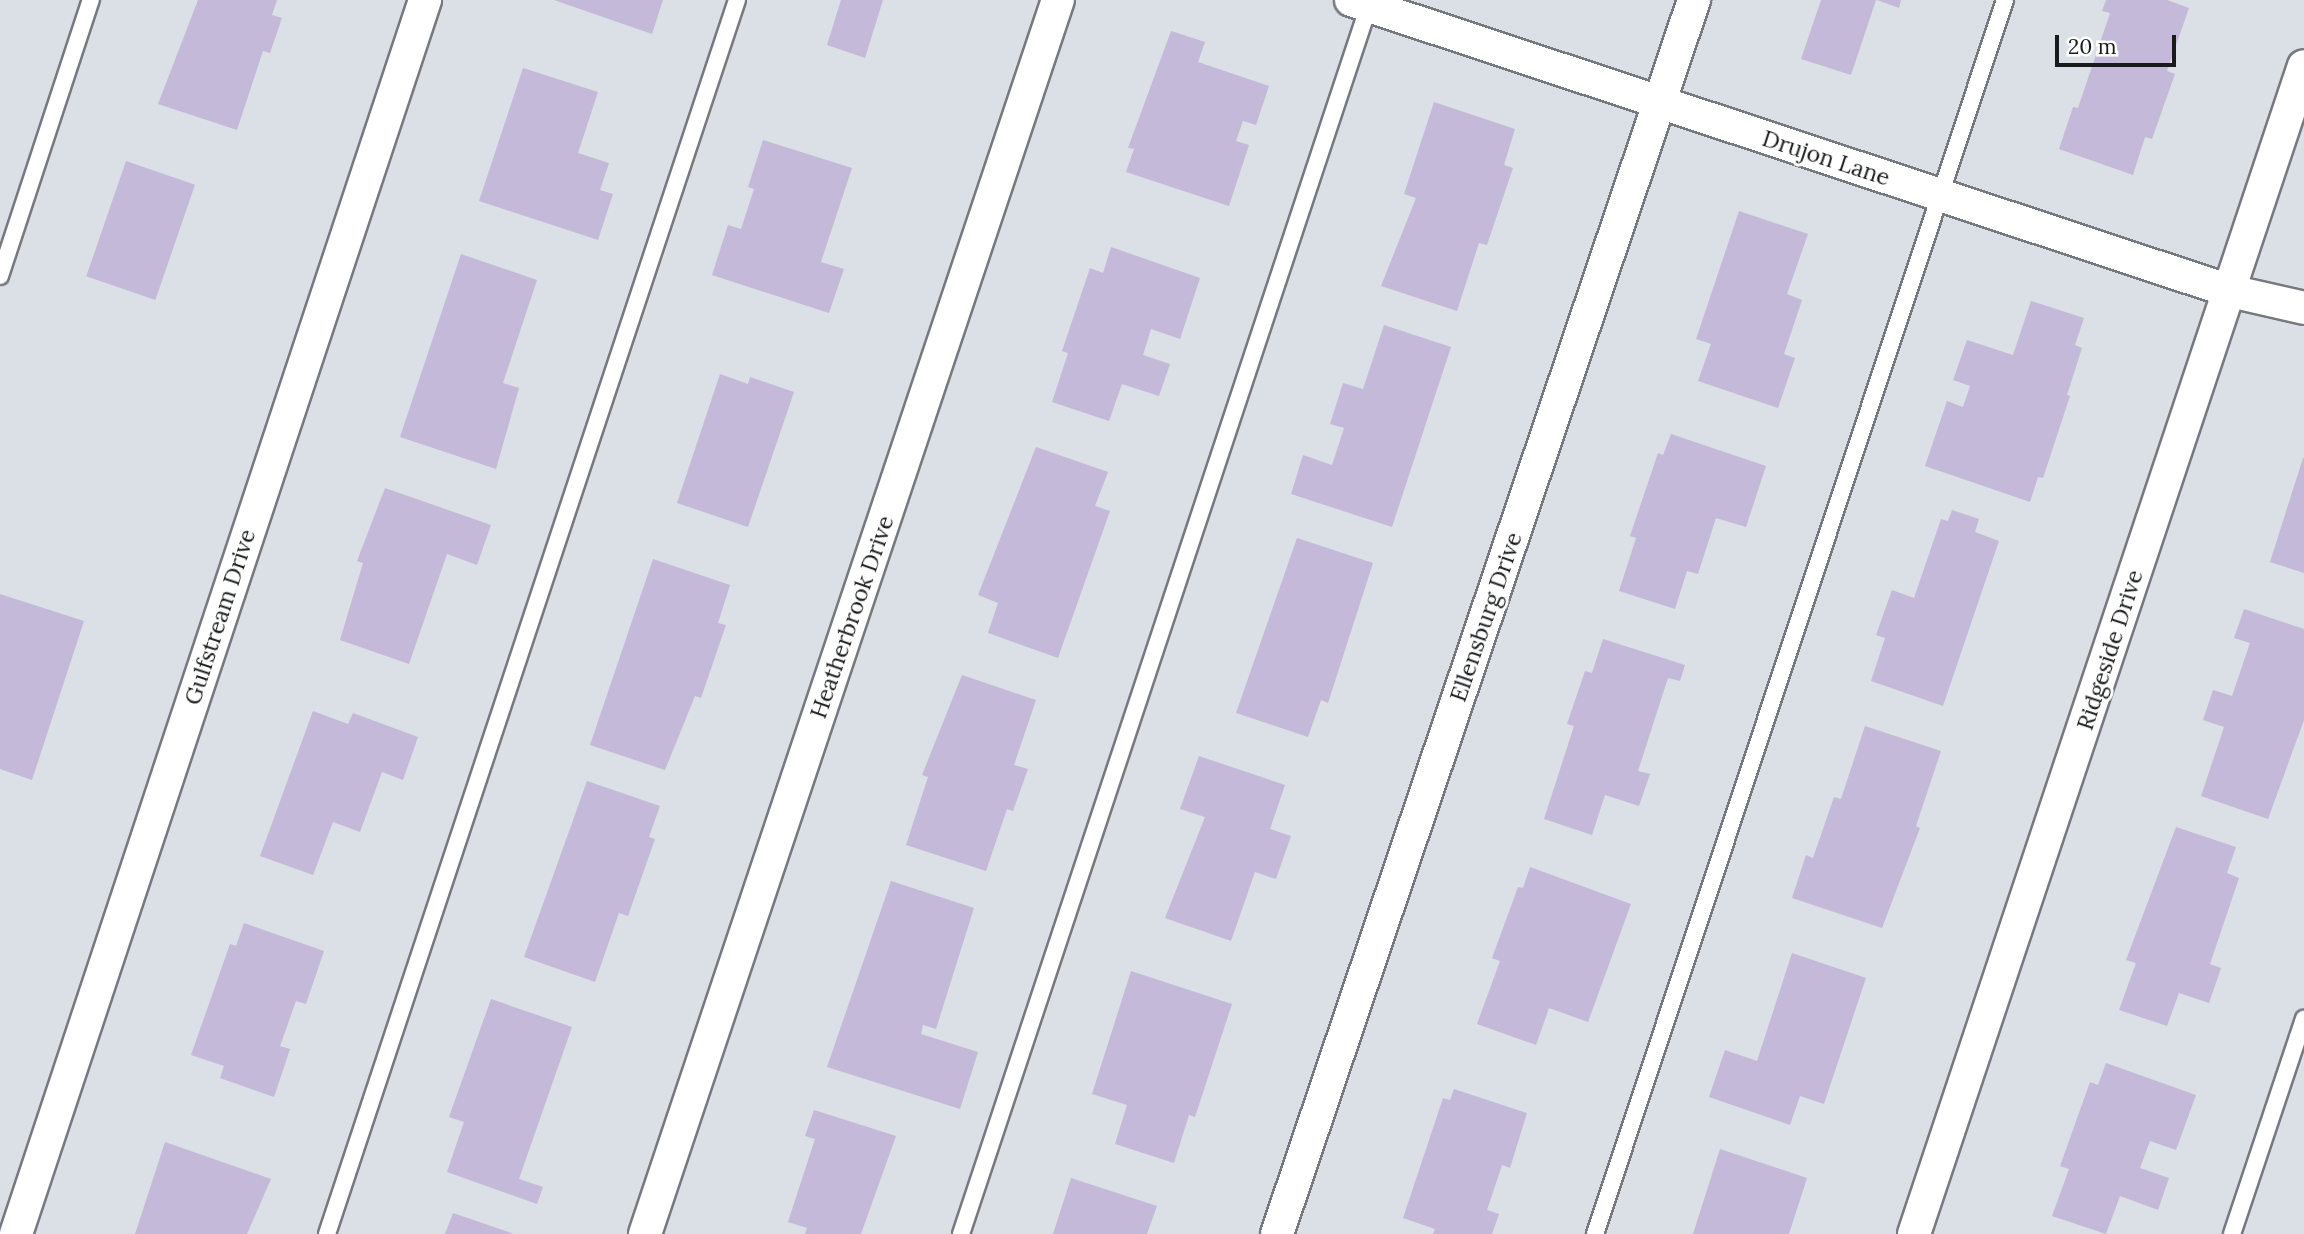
<!DOCTYPE html>
<style>
body{margin:0}
#map{position:relative;width:2304px;height:1234px;overflow:hidden;background:#dbdfe6;font-family:Lora,serif}
div>[style]{position:absolute}
[style*='--x']{left:calc(var(--x)*1px);top:calc(var(--y)*1px);width:calc(var(--w)*1px);rotate:calc(var(--a)*1deg)}
.building>*{inset:0;background:#c4b9d8;transform-origin:0 0}
.roads{filter:drop-shadow(2px 0 #767a80) drop-shadow(-2px 0 #767a80) drop-shadow(0 2px #767a80) drop-shadow(0 -2px #767a80)}
.lane>*{height:16px;margin:-8px;padding:0 8px;transform-origin:8px;border-radius:8px;background:#fff}
.street>*{height:32px;margin:-16px;padding:0 16px;transform-origin:16px;border-radius:16px;background:#fff}
span{translate:-50% -50%;white-space:nowrap;text-align:center;line-height:1.15;-webkit-text-stroke:6px #fff;paint-order:stroke}
.street-label{font-size:23px;color:#181a1c}
.scale{position:absolute;left:2055px;top:35px;width:121px;height:32px;box-sizing:border-box;border:4px solid #181a1c;border-top:0;padding-left:9px;font-size:21px;line-height:24px;white-space:nowrap;color:#181a1c;-webkit-text-stroke:5px #fff;paint-order:stroke}
</style>
<div id="map">
<div class="building">
<div style="clip-path:polygon(198px 0,277px 0,272px 15px,282px 18px,270px 53px,263px 51px,237px 130px,158px 104px)"></div>
<div style="clip-path:polygon(554px 0,663px 0,652px 34px)"></div>
<div style="clip-path:polygon(841px 0,883px 0,865px 58px,827px 45px)"></div>
<div style="clip-path:polygon(1821px 0,1876px 0,1851px 75px,1801px 59px)"></div>
<div style="clip-path:polygon(1877px 0,1901px 0,1899px 8px)"></div>
<div style="clip-path:polygon(2106px 0,2167px 0,2189px 8px,2167px 71px,2175px 74px,2152px 139px,2145px 137px,2133px 175px,2059px 149px,2073px 107px,2078px 108px,2110px 13px,2102px 11px)"></div>
<div style="clip-path:polygon(1171px 31px,1205px 42px,1198px 62px,1269px 86px,1256px 125px,1243px 121px,1236px 141px,1249px 145px,1229px 206px,1126px 172px,1134px 149px,1128px 148px)"></div>
<div style="clip-path:polygon(523px 68px,598px 92px,578px 153px,609px 163px,600px 190px,613px 194px,598px 240px,479px 201px)"></div>
<div style="clip-path:polygon(1434px 102px,1515px 129px,1504px 165px,1513px 168px,1487px 245px,1479px 243px,1457px 311px,1381px 286px,1416px 198px,1404px 194px)"></div>
<div style="clip-path:polygon(763px 140px,852px 168px,821px 262px,844px 269px,829px 313px,712px 275px,728px 225px,741px 229px,754px 189px,748px 187px)"></div>
<div style="left:126px;top:161px;width:73px;height:122px;rotate:19deg"></div>
<div style="clip-path:polygon(1739px 211px,1808px 234px,1787px 294px,1802px 300px,1784px 354px,1795px 358px,1778px 408px,1698px 381px,1711px 344px,1696px 339px)"></div>
<div style="clip-path:polygon(1111px 247px,1200px 278px,1180px 339px,1151px 329px,1143px 355px,1170px 364px,1159px 396px,1122px 384px,1109px 421px,1052px 402px,1068px 353px,1062px 351px,1090px 268px,1103px 273px)"></div>
<div style="clip-path:polygon(461px 254px,537px 280px,503px 383px,519px 388px,496px 469px,400px 437px)"></div>
<div style="clip-path:polygon(2031px 301px,2084px 318px,2075px 345px,2082px 348px,2067px 395px,2070px 396px,2043px 478px,2038px 477px,2030px 502px,1925px 466px,1947px 401px,1963px 407px,1970px 386px,1953px 380px,1967px 340px,2013px 355px)"></div>
<div style="clip-path:polygon(1384px 325px,1451px 347px,1392px 527px,1291px 494px,1303px 455px,1332px 465px,1344px 428px,1330px 424px,1343px 383px,1363px 389px)"></div>
<div style="clip-path:polygon(720px 374px,748px 384px,750px 377px,794px 392px,748px 527px,677px 503px)"></div>
<div style="clip-path:polygon(1671px 434px,1766px 466px,1746px 527px,1716px 518px,1698px 574px,1687px 571px,1675px 609px,1619px 591px,1636px 538px,1630px 536px,1658px 453px,1663px 455px)"></div>
<div style="clip-path:polygon(1036px 447px,1108px 472px,1095px 506px,1110px 511px,1058px 658px,988px 633px,998px 603px,978px 595px)"></div>
<div style="clip-path:polygon(2303px 458px,2304px 458px,2304px 573px,2270px 562px)"></div>
<div style="clip-path:polygon(385px 488px,491px 525px,477px 565px,447px 554px,409px 664px,340px 640px,363px 563px,357px 561px)"></div>
<div style="clip-path:polygon(1952px 510px,1979px 519px,1975px 532px,1999px 541px,1943px 706px,1871px 681px,1885px 638px,1876px 635px,1892px 590px,1914px 598px,1941px 519px,1948px 521px)"></div>
<div style="clip-path:polygon(1297px 538px,1373px 563px,1328px 703px,1321px 700px,1308px 737px,1236px 713px)"></div>
<div style="clip-path:polygon(653px 559px,730px 585px,718px 623px,726px 625px,701px 698px,695px 696px,665px 770px,590px 745px)"></div>
<div style="clip-path:polygon(0 594px,84px 621px,32px 780px,0 769px)"></div>
<div style="clip-path:polygon(2244px 609px,2304px 629px,2304px 720px,2268px 819px,2201px 796px,2224px 727px,2203px 720px,2213px 690px,2232px 696px,2250px 643px,2234px 638px)"></div>
<div style="clip-path:polygon(1603px 639px,1685px 665px,1680px 681px,1668px 678px,1638px 771px,1650px 774px,1639px 806px,1605px 795px,1592px 835px,1544px 819px,1574px 726px,1567px 724px,1585px 671px,1592px 673px)"></div>
<div style="clip-path:polygon(962px 675px,1036px 700px,1014px 765px,1028px 769px,1013px 811px,1007px 809px,986px 871px,906px 845px,928px 777px,922px 775px)"></div>
<div style="clip-path:polygon(313px 711px,348px 724px,353px 713px,418px 737px,403px 780px,382px 772px,360px 832px,333px 822px,313px 875px,260px 856px)"></div>
<div style="clip-path:polygon(1865px 726px,1941px 751px,1916px 826px,1920px 828px,1882px 928px,1792px 898px,1806px 855px,1813px 858px,1834px 797px,1841px 799px)"></div>
<div style="clip-path:polygon(1199px 756px,1285px 785px,1270px 829px,1291px 836px,1276px 879px,1255px 872px,1231px 941px,1165px 918px,1205px 817px,1180px 809px)"></div>
<div style="clip-path:polygon(587px 781px,660px 806px,649px 837px,655px 839px,628px 916px,619px 913px,595px 982px,524px 957px)"></div>
<div style="clip-path:polygon(2176px 827px,2236px 847px,2227px 873px,2239px 878px,2210px 964px,2221px 968px,2209px 1003px,2179px 993px,2167px 1026px,2119px 1010px,2136px 963px,2126px 960px)"></div>
<div style="clip-path:polygon(1530px 867px,1631px 904px,1588px 1022px,1549px 1008px,1536px 1045px,1477px 1024px,1500px 961px,1492px 958px,1518px 887px,1523px 888px)"></div>
<div style="clip-path:polygon(891px 881px,974px 908px,936px 1029px,923px 1025px,921px 1034px,978px 1052px,960px 1109px,827px 1067px)"></div>
<div style="clip-path:polygon(244px 923px,324px 951px,306px 1004px,296px 1001px,280px 1046px,290px 1049px,274px 1097px,220px 1078px,224px 1066px,191px 1055px,230px 944px,236px 946px)"></div>
<div style="clip-path:polygon(1792px 953px,1866px 978px,1824px 1104px,1800px 1096px,1790px 1125px,1709px 1097px,1725px 1050px,1757px 1061px)"></div>
<div style="clip-path:polygon(1131px 971px,1232px 1004px,1195px 1117px,1189px 1115px,1174px 1163px,1115px 1144px,1127px 1105px,1092px 1094px)"></div>
<div style="clip-path:polygon(491px 999px,572px 1027px,519px 1179px,543px 1187px,537px 1204px,447px 1172px,464px 1122px,449px 1117px)"></div>
<div style="clip-path:polygon(2106px 1063px,2196px 1095px,2176px 1150px,2150px 1141px,2140px 1168px,2169px 1178px,2158px 1210px,2120px 1196px,2106px 1234px,2052px 1216px,2069px 1169px,2060px 1166px,2090px 1082px,2098px 1085px)"></div>
<div style="clip-path:polygon(1454px 1089px,1527px 1113px,1510px 1168px,1502px 1165px,1487px 1210px,1499px 1214px,1492px 1234px,1433px 1234px,1435px 1229px,1403px 1218px,1443px 1098px,1450px 1100px)"></div>
<div style="clip-path:polygon(814px 1110px,896px 1136px,861px 1234px,805px 1234px,807px 1228px,788px 1222px,815px 1139px,805px 1136px)"></div>
<div style="clip-path:polygon(165px 1142px,271px 1179px,247px 1234px,135px 1234px)"></div>
<div style="clip-path:polygon(1720px 1149px,1807px 1178px,1789px 1234px,1693px 1234px)"></div>
<div style="clip-path:polygon(1071px 1178px,1157px 1206px,1147px 1234px,1053px 1234px)"></div>
<div style="clip-path:polygon(453px 1213px,514px 1234px,445px 1234px)"></div>
</div>
<div class="roads">
<div class="lane">
<div style="--x:0;--y:276;--w:291;--a:-71.8"></div>
<div style="--x:327;--y:1234;--w:1300;--a:-71.62"></div>
<div style="--x:961;--y:1234;--w:1298;--a:-71.63"></div>
<div style="--x:1595;--y:1234;--w:1300;--a:-71.62"></div>
<div style="--x:2232;--y:1234;--w:227;--a:-71.5"></div>
</div>
<div class="street">
<div style="--x:1351;--y:0;--w:926;--a:18.32"></div>
<div style="--x:2230;--y:291;--w:76;--a:12.9"></div>
<div style="--x:16;--y:1234;--w:1300;--a:-71.66"></div>
<div style="--x:645;--y:1234;--w:1301;--a:-71.5"></div>
<div style="--x:1277;--y:1234;--w:1303;--a:-71.33"></div>
<div style="--x:1914;--y:1234;--w:1231;--a:-71.54"></div>
</div>
</div>
<div class="street-label">
<span style="left:1826px;top:158px;rotate:18deg">Drujon Lane</span>
<span style="left:220px;top:617px;rotate:-72deg">Gulfstream Drive</span>
<span style="left:852px;top:617px;rotate:-71deg">Heatherbrook Drive</span>
<span style="left:1486px;top:617px;rotate:-71deg">Ellensburg Drive</span>
<span style="left:2110px;top:650px;rotate:-72deg">Ridgeside Drive</span>
</div>
<div class="scale">20 m</div>
</div>
